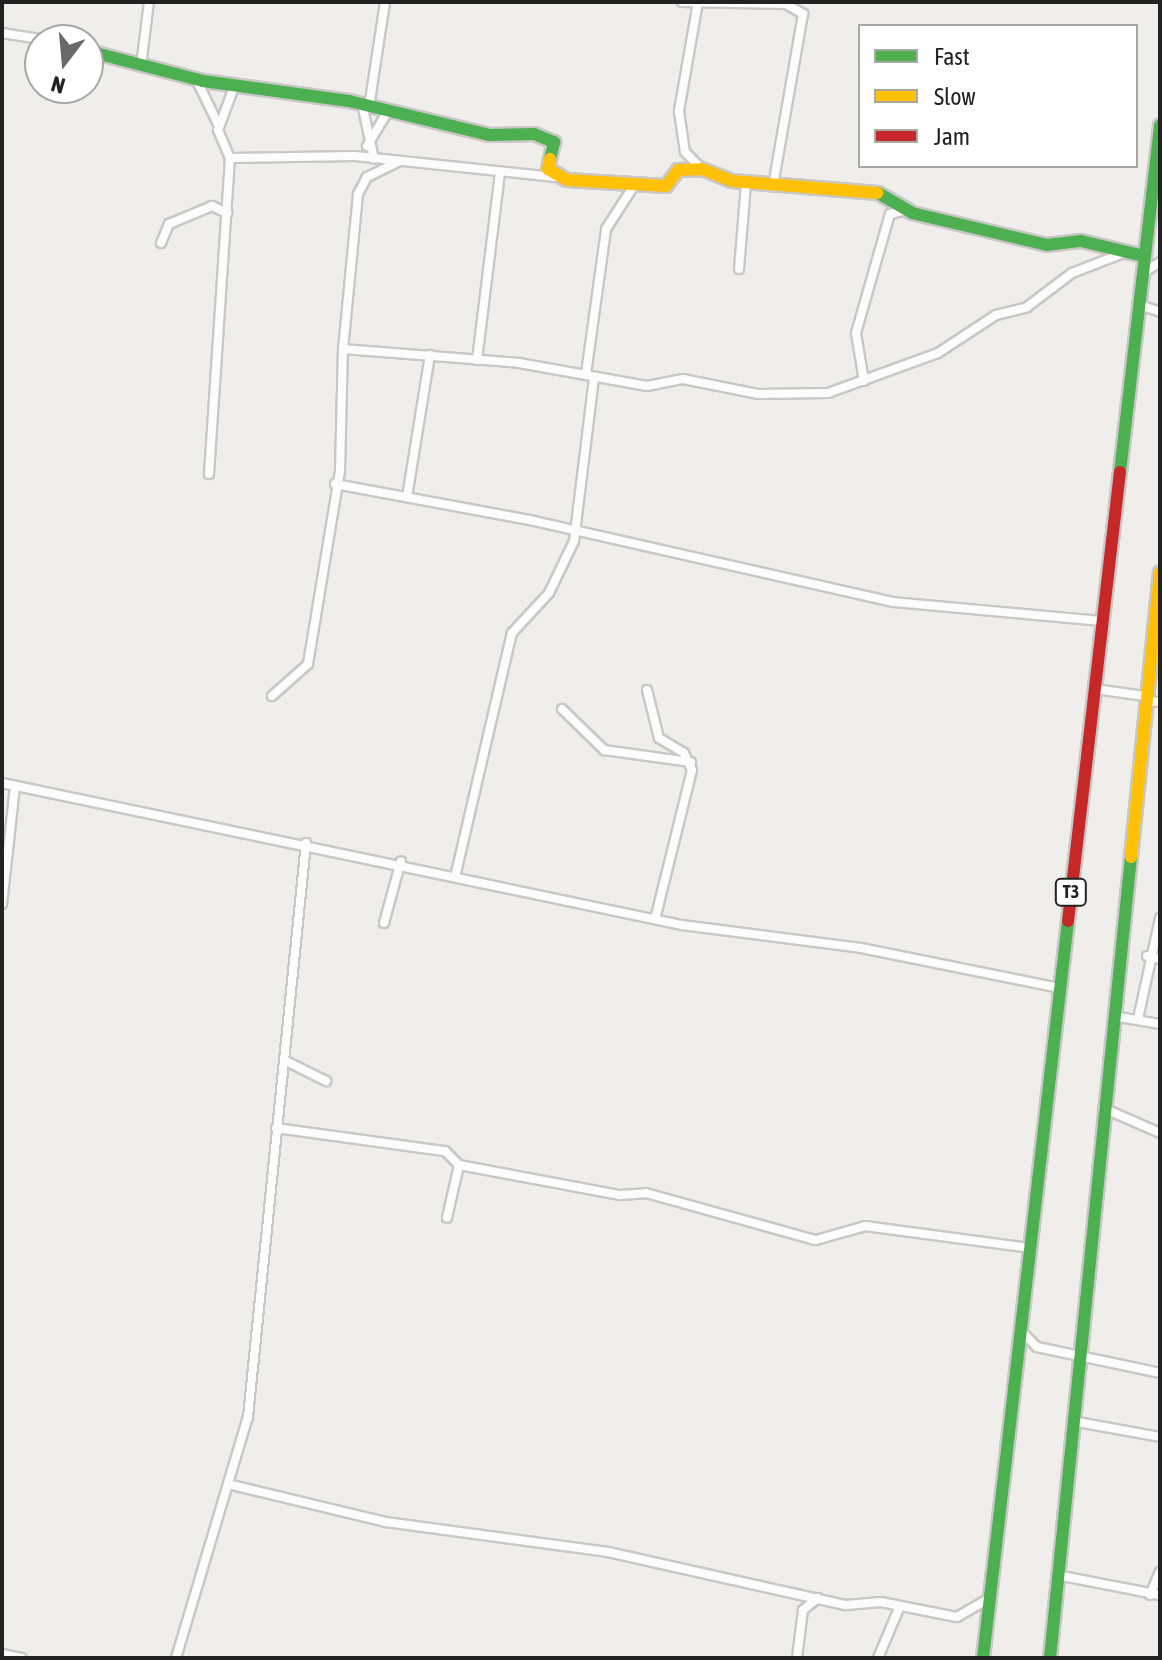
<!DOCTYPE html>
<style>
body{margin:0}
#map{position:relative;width:1162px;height:1660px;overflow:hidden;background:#f0eeeb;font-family:"Asap Condensed",sans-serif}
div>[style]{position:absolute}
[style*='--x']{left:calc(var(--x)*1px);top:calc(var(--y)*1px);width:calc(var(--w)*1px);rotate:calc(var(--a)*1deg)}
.roads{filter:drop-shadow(2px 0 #c9c8c7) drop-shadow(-2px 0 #c9c8c7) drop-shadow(0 2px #c9c8c7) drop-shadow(0 -2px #c9c8c7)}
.street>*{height:8px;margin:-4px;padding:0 4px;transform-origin:4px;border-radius:4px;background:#fdfcfc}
.fast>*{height:12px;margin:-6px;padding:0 6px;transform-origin:6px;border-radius:6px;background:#4caf50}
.slow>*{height:12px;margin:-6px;padding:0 6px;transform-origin:6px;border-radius:6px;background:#ffc107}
.jam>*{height:12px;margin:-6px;padding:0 6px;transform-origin:6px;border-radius:6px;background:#c62828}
span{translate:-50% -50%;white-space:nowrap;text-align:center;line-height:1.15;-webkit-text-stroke:6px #fff;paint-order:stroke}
.shield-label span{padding:2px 6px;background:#fff;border:2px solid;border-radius:6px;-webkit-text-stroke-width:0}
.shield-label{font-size:18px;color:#222;font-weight:700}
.frame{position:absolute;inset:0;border:4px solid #222;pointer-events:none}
.legend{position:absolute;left:858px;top:24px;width:280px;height:144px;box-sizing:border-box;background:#fff;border:2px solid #a7a7a7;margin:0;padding:10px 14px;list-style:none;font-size:24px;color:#222}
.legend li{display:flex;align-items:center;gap:16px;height:40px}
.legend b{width:40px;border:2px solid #a7a7a7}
.north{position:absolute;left:24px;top:24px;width:80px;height:80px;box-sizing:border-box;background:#fff;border:2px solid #a7a7a7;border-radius:50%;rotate:196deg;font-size:22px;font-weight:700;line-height:32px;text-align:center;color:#222}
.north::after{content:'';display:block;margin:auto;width:28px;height:36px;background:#6a6968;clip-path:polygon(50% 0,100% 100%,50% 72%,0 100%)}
</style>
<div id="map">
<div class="roads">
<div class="street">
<div style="--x:682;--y:2;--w:104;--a:1.1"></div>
<div style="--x:786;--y:4;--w:20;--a:30"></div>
<div style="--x:803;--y:14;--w:175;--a:99.9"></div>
<div style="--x:698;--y:2;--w:111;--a:99.9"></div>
<div style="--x:679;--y:111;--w:41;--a:81.7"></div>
<div style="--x:685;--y:152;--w:23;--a:45"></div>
<div style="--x:2;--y:33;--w:45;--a:9"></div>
<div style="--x:141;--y:66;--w:64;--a:-82.9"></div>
<div style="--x:196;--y:79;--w:50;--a:63.9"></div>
<div style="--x:234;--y:87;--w:46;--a:110.4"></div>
<div style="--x:218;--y:130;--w:30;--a:67"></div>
<div style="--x:230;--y:158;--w:125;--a:-0.9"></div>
<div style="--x:355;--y:156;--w:202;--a:6"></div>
<div style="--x:362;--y:104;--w:56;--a:77.7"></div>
<div style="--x:369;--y:107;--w:106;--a:-81.3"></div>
<div style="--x:367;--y:146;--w:39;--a:-59"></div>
<div style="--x:398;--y:162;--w:34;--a:154"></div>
<div style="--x:367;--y:177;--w:19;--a:118"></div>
<div style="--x:358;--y:194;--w:156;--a:95.5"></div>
<div style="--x:343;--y:349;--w:177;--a:4.5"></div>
<div style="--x:519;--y:363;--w:130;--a:10.2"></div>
<div style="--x:647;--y:386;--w:37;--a:-11"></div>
<div style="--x:683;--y:379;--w:76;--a:11.3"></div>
<div style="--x:758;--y:394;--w:70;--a:-0.8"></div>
<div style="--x:828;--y:393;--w:117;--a:-20"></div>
<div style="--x:938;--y:353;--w:69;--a:-33.2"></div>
<div style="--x:996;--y:315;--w:32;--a:-14"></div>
<div style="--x:1027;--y:307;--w:56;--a:-37.1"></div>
<div style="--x:1072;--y:273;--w:58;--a:-21.3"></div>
<div style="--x:161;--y:243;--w:21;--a:-67"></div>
<div style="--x:169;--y:224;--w:47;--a:-22.7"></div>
<div style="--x:212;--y:206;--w:17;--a:25"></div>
<div style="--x:739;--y:269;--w:86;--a:-85.3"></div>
<div style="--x:1143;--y:273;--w:20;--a:-33"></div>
<div style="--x:1140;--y:305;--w:21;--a:19"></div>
<div style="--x:477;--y:360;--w:188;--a:-83"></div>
<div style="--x:586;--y:374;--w:146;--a:-82.1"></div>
<div style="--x:606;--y:229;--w:54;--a:-57.2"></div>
<div style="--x:864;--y:381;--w:49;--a:-99.5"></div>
<div style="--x:856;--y:333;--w:124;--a:-74.1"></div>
<div style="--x:890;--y:214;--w:17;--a:-13"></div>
<div style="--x:209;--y:474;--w:317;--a:-86.2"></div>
<div style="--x:335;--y:484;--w:202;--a:10.5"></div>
<div style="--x:534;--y:521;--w:368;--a:12.7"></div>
<div style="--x:893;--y:602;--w:211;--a:5.2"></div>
<div style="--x:407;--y:497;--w:144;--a:-80.8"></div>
<div style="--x:1095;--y:689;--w:50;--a:8"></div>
<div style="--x:647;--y:690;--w:49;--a:76"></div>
<div style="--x:659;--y:738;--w:29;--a:31"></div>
<div style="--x:684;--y:753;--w:19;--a:65"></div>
<div style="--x:692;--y:770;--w:154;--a:103.9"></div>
<div style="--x:272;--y:696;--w:48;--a:-41.6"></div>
<div style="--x:308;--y:664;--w:197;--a:-80.6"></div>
<div style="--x:340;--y:470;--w:121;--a:-88.6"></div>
<div style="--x:1146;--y:701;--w:14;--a:4"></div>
<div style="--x:562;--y:709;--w:59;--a:44.3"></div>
<div style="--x:604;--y:750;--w:88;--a:7.9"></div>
<div style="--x:2;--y:783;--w:695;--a:11.8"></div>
<div style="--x:682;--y:925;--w:180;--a:7.3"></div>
<div style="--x:861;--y:948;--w:202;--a:11.4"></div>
<div style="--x:456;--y:873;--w:246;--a:-76.9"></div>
<div style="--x:512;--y:633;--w:54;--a:-47.2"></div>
<div style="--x:549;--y:593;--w:58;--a:-64.3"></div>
<div style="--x:574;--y:541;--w:163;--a:-83"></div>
<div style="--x:2;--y:904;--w:119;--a:-83.7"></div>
<div style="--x:384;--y:923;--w:64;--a:-74.7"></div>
<div style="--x:1147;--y:956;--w:13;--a:13"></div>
<div style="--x:1113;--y:1016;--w:48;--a:9.7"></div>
<div style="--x:1138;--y:1019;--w:103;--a:-77.7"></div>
<div style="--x:286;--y:1061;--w:45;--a:26.6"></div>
<div style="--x:1103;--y:1108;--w:62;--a:23.7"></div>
<div style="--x:276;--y:1128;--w:171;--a:7.8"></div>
<div style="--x:445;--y:1151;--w:20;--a:45"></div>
<div style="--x:459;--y:1165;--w:54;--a:102.8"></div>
<div style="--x:459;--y:1165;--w:164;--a:10.6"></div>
<div style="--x:620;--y:1195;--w:26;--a:-4"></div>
<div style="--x:646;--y:1193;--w:176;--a:15.5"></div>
<div style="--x:816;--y:1240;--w:51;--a:-15.9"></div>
<div style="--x:865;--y:1226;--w:158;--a:7.6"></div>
<div style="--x:1022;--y:1332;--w:21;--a:45"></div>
<div style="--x:1037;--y:1347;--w:126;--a:11.9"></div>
<div style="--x:1072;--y:1421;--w:89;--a:10.3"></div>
<div style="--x:232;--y:1485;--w:158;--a:13.5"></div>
<div style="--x:386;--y:1522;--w:224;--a:7.7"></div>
<div style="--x:608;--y:1552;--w:244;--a:12.6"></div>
<div style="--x:846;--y:1605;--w:35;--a:-5"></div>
<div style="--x:881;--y:1602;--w:77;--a:11.2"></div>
<div style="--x:957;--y:1617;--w:34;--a:-30"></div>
<div style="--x:1057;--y:1575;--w:105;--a:11"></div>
<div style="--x:1150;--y:1595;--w:25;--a:-67"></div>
<div style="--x:2;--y:1654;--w:20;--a:11"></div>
<div style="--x:176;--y:1658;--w:252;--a:-73.4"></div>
<div style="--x:248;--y:1417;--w:577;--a:-84.23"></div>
<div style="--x:797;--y:1658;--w:48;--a:-82.9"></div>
<div style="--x:803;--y:1610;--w:19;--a:-39"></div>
<div style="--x:878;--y:1658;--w:56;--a:-67.1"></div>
</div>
<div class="fast">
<div style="--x:88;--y:51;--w:119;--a:14.6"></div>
<div style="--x:203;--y:81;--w:147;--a:7.8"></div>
<div style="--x:349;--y:101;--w:145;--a:13.6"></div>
<div style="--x:490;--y:135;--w:44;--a:-1.3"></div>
<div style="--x:534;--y:134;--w:22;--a:22"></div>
<div style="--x:554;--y:142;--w:17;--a:103"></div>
<div style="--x:878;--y:193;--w:39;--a:30"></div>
<div style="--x:912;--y:213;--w:139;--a:13.3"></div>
<div style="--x:1047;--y:245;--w:34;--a:-7"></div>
<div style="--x:1081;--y:241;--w:65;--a:13.4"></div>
<div style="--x:1120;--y:472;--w:349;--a:-83.4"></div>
<div style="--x:983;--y:1658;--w:742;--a:-83.42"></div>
<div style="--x:1050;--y:1658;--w:805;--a:-84.23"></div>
</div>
<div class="slow">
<div style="--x:550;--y:159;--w:10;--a:101"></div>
<div style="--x:548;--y:169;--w:22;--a:30"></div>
<div style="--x:567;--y:180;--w:99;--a:3.5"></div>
<div style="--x:666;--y:186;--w:20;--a:-53"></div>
<div style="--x:678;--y:170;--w:24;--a:-2"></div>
<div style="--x:702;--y:169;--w:32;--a:22"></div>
<div style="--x:732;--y:181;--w:146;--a:4.7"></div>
<div style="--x:1131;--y:857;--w:286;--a:-84.2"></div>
</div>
<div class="jam">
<div style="--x:1068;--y:921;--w:452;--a:-83.4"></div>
</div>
</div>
<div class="shield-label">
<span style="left:1071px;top:892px">T3</span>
</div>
<div class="frame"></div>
<ul class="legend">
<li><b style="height:10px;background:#4caf50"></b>Fast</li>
<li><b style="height:10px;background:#ffc107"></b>Slow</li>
<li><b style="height:10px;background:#c62828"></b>Jam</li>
</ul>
<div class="north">N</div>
</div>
